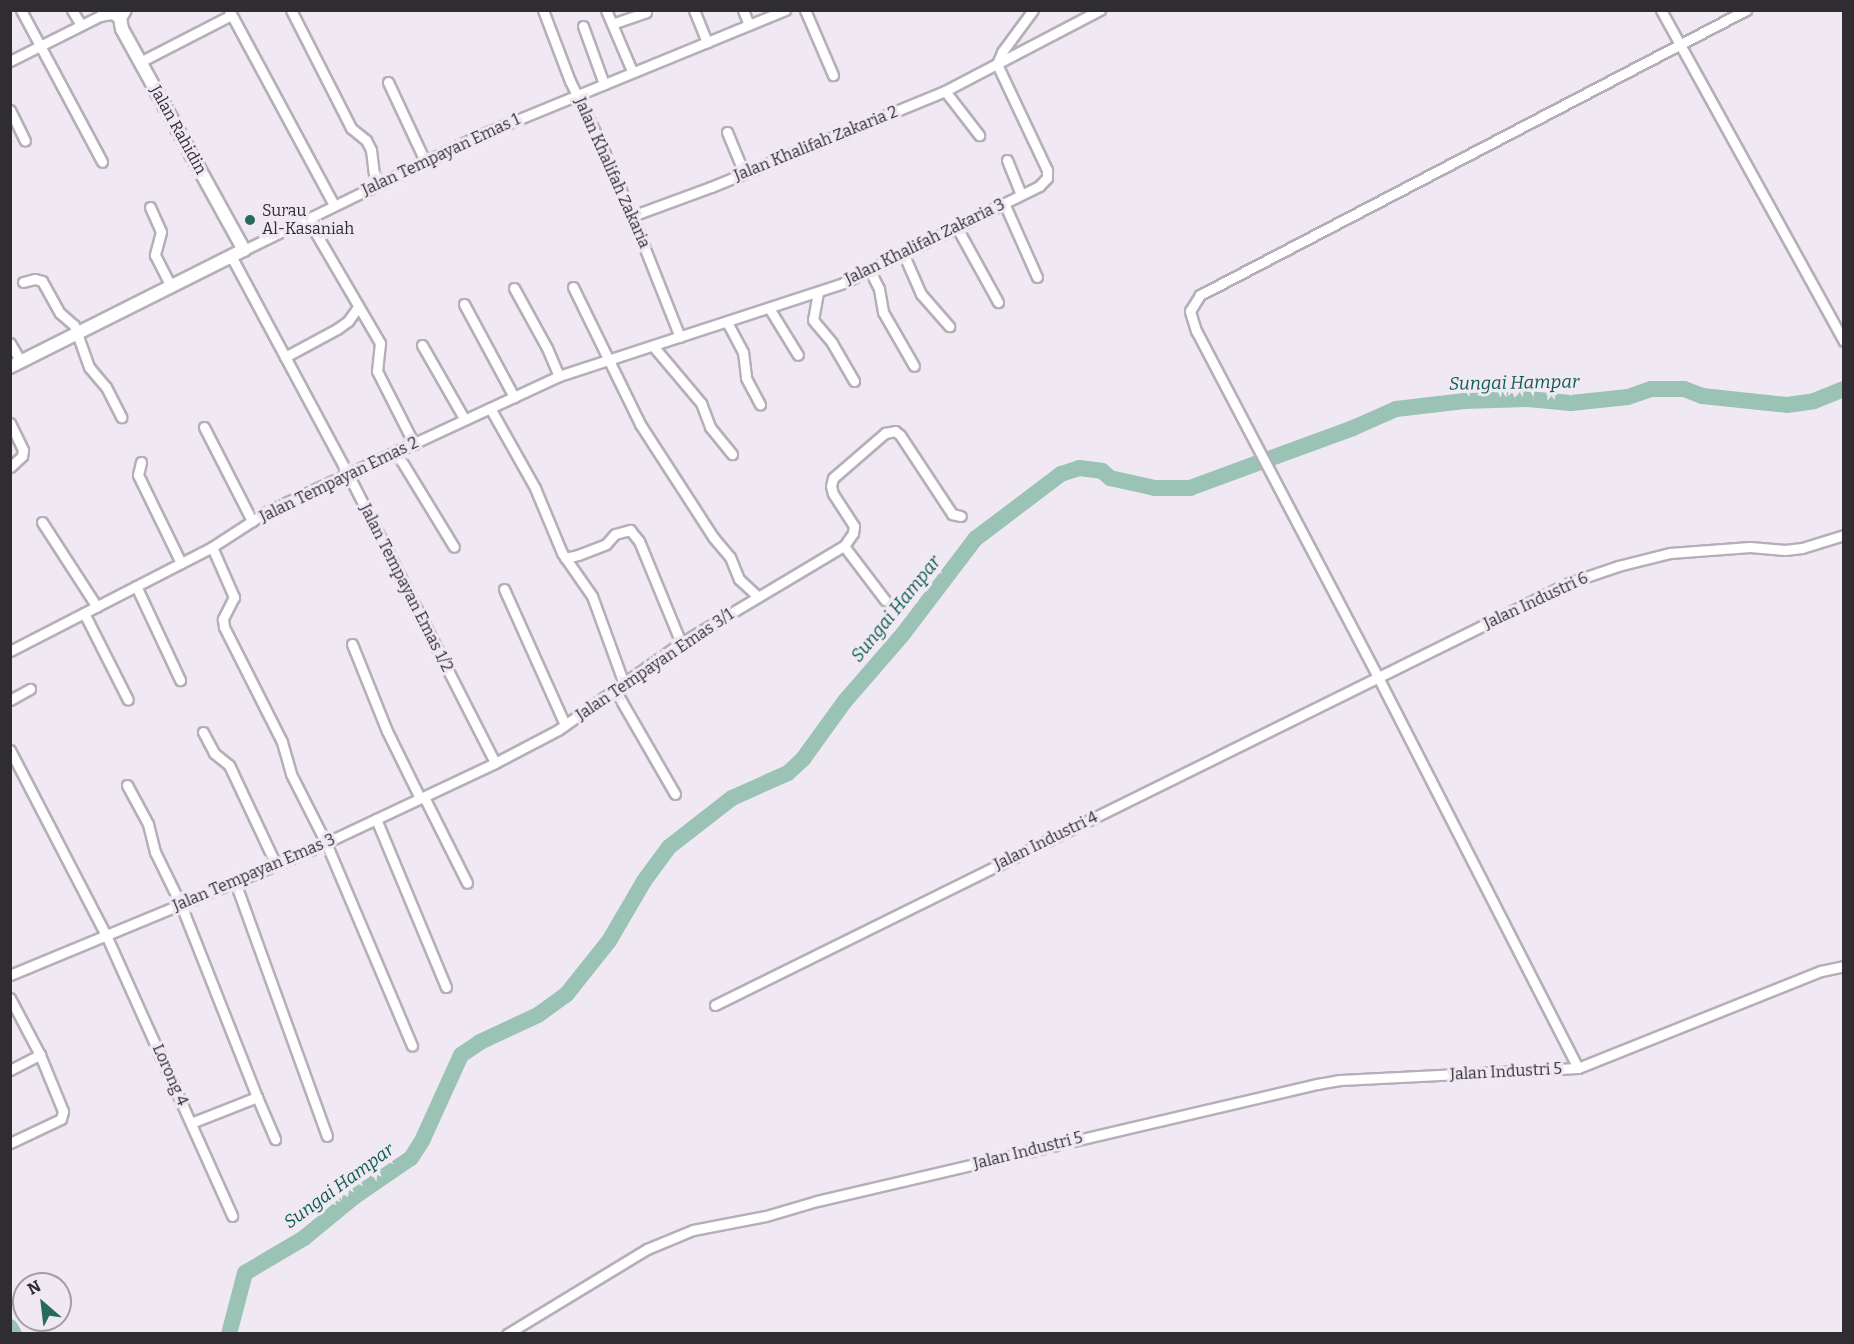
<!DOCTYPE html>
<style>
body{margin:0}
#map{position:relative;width:1854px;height:1344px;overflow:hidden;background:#f0e9f4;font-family:Bitter,serif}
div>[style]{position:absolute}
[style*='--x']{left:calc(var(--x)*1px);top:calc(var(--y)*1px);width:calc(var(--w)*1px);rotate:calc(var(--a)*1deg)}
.river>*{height:16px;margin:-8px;padding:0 8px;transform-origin:8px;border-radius:8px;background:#9ac3b6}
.roads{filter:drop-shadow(2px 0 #b5afb9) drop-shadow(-2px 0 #b5afb9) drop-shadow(0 2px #b5afb9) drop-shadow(0 -2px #b5afb9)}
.minor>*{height:9px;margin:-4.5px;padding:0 4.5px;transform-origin:4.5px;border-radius:4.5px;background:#fff}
.tertiary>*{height:12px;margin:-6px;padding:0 6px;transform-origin:6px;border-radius:6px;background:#fff}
.dots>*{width:16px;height:16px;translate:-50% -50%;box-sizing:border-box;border:3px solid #f0e9f4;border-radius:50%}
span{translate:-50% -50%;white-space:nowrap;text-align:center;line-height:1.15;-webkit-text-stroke:6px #f0e9f4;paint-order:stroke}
.street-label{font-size:16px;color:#2f2d31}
.poi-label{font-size:16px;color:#2f2d31}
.left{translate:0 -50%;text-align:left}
.water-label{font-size:18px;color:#0c5d4d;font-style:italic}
.frame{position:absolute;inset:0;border:12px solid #2f2d31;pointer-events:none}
.north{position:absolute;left:12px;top:1272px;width:60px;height:60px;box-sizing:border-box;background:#f0e9f4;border:2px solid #a39ea6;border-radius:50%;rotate:332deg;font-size:16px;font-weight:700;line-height:24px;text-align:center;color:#2f2d31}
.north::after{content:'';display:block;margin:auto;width:21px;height:27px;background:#286a5b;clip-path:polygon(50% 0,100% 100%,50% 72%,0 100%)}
</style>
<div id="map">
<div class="river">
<div style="--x:10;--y:1327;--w:8;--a:60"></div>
<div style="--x:229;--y:1334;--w:63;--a:-75.3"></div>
<div style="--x:245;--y:1273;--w:69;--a:-30.7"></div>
<div style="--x:304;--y:1238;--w:65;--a:-39.4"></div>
<div style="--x:354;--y:1197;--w:69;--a:-34.4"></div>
<div style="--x:411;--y:1158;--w:20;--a:-57"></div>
<div style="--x:422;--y:1141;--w:94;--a:-65.6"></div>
<div style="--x:461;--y:1055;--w:23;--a:-34"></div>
<div style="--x:480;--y:1042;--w:64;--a:-25"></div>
<div style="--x:538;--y:1015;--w:34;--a:-36"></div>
<div style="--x:566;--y:995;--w:69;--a:-51.5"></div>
<div style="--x:609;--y:941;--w:69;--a:-59.7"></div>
<div style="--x:644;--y:881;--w:42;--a:-53.7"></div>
<div style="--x:669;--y:847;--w:80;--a:-37.9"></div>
<div style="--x:732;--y:798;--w:61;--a:-24.1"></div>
<div style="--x:788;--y:773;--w:21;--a:-43"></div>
<div style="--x:803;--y:759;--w:72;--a:-54.1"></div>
<div style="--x:845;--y:701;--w:89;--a:-49.1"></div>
<div style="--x:903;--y:634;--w:119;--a:-52.8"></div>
<div style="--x:975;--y:539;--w:108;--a:-37.1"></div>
<div style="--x:1061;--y:474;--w:19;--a:-18"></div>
<div style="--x:1079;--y:468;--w:23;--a:7"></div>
<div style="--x:1102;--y:471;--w:11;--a:41"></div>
<div style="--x:1110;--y:478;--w:46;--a:12.5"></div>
<div style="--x:1155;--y:488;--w:35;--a:0"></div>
<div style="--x:1190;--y:488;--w:174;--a:-20.2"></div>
<div style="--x:1353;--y:428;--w:47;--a:-23.8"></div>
<div style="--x:1396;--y:409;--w:69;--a:-6.6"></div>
<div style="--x:1465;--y:401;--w:63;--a:-1.8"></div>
<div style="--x:1528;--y:399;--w:43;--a:5.3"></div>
<div style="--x:1571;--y:403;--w:57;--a:-6"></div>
<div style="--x:1628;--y:397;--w:24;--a:-19"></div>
<div style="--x:1651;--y:389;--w:33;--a:0"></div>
<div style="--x:1684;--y:389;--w:19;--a:21"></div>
<div style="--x:1702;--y:396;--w:85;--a:6"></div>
<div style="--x:1787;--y:405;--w:27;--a:-8"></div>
<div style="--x:1814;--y:401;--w:32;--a:-22"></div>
</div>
<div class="roads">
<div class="minor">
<div style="--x:21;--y:10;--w:172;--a:61.9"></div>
<div style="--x:72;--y:10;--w:17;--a:59"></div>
<div style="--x:229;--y:10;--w:221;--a:61.7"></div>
<div style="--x:291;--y:10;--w:132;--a:63"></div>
<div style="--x:351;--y:128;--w:19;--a:39"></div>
<div style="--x:366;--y:140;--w:11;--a:63"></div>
<div style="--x:371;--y:150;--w:23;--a:83"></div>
<div style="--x:374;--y:173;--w:12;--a:70"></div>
<div style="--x:543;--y:10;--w:76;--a:69.2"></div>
<div style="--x:570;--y:81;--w:68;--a:63.8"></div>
<div style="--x:600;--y:142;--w:81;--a:66.6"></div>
<div style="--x:632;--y:216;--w:130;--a:68.4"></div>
<div style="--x:606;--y:10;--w:66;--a:66.9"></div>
<div style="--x:694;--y:10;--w:35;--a:68"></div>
<div style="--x:743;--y:10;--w:16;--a:68"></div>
<div style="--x:805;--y:10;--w:71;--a:66.7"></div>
<div style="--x:1661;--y:10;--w:378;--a:61.1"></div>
<div style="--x:612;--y:24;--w:36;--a:-19"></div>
<div style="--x:583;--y:26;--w:62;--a:70.1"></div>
<div style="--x:10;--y:61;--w:101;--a:-26.6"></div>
<div style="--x:100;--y:16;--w:11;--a:-10"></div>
<div style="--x:111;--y:14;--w:10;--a:24"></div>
<div style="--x:140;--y:62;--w:102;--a:-27.3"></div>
<div style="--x:997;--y:64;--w:13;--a:-67"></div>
<div style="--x:1002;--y:52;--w:52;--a:-53.6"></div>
<div style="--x:388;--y:82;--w:87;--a:64.9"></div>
<div style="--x:945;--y:91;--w:56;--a:52.3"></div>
<div style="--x:10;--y:110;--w:34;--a:64"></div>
<div style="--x:727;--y:132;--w:44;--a:67.5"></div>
<div style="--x:1007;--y:160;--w:37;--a:68"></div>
<div style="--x:1004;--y:203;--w:81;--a:66"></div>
<div style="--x:150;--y:207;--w:27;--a:66"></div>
<div style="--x:161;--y:232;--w:24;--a:105"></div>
<div style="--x:155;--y:255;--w:35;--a:63"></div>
<div style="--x:632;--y:216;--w:84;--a:-20.2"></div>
<div style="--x:711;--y:187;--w:253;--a:-22.3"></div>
<div style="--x:945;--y:91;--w:175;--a:-27.6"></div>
<div style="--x:307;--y:218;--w:145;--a:59.7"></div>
<div style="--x:380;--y:343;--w:28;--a:96"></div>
<div style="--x:377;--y:371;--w:82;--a:63.1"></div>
<div style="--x:956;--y:226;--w:87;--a:61.1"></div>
<div style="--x:244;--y:250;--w:260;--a:-26"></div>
<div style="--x:478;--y:136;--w:332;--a:-22.3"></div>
<div style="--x:903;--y:253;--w:45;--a:66.3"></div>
<div style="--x:921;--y:294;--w:43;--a:48.8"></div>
<div style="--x:231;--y:256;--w:247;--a:61.8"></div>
<div style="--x:348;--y:474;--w:324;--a:63"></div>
<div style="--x:870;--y:271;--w:20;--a:63"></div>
<div style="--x:879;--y:289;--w:23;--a:80"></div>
<div style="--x:883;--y:312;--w:62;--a:60.1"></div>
<div style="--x:23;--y:282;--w:12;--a:-14"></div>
<div style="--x:35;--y:279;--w:7;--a:16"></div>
<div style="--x:42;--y:281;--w:37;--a:61"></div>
<div style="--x:60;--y:313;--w:18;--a:41"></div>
<div style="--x:74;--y:325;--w:45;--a:70.3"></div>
<div style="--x:89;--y:367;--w:26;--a:50"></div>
<div style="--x:106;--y:387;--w:34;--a:63"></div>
<div style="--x:573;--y:287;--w:153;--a:63.9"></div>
<div style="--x:640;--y:424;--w:135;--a:57.1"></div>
<div style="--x:713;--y:537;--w:26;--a:50"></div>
<div style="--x:730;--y:557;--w:24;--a:68"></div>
<div style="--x:739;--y:579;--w:26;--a:43"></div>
<div style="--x:514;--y:288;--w:68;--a:61.2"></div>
<div style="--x:547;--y:348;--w:30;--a:67"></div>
<div style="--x:818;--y:292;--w:28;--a:100"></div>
<div style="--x:813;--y:320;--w:30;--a:50"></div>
<div style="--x:832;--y:343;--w:44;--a:59.9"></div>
<div style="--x:464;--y:304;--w:106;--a:61.7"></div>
<div style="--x:769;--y:308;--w:55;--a:58.3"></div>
<div style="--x:727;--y:322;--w:34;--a:62"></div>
<div style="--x:743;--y:352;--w:26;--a:83"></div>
<div style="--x:746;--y:378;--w:30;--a:62"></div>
<div style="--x:10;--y:343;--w:22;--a:60"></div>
<div style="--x:422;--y:345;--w:86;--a:60.2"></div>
<div style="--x:653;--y:346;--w:75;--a:49.9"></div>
<div style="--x:701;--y:403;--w:26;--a:69"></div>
<div style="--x:710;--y:427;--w:35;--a:51"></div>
<div style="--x:285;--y:357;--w:59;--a:-28.3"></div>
<div style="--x:337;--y:329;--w:14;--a:-36"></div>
<div style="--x:348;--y:321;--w:17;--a:-54"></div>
<div style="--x:490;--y:408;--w:92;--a:60.6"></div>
<div style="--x:535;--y:488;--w:70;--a:67.4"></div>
<div style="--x:562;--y:553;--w:52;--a:55.1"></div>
<div style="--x:592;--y:596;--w:94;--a:70"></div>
<div style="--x:10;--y:423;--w:30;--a:64"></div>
<div style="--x:23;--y:450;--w:6;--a:99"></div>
<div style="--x:22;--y:456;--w:16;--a:137"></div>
<div style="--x:204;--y:427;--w:106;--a:62.9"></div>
<div style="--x:396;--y:452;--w:111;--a:58.6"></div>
<div style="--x:141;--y:462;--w:13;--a:103"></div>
<div style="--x:138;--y:475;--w:7;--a:63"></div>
<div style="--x:141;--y:481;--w:91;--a:64"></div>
<div style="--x:42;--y:522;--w:101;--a:57.1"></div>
<div style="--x:844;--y:546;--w:68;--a:52.8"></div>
<div style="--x:212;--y:547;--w:55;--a:66.3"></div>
<div style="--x:234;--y:597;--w:25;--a:117"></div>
<div style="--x:223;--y:619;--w:8;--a:83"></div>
<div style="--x:224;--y:627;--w:129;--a:63.2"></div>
<div style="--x:282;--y:742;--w:33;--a:74"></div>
<div style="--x:291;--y:774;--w:77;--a:63.1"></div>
<div style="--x:326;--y:843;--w:220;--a:67"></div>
<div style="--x:565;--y:558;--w:13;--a:-13"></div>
<div style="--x:578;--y:555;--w:30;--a:-21"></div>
<div style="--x:606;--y:544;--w:13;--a:-48"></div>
<div style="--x:615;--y:534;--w:16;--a:-15"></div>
<div style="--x:630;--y:530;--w:14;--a:51"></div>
<div style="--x:639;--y:541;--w:110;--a:67.6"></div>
<div style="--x:136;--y:586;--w:104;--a:64.9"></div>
<div style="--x:504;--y:589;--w:149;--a:65.8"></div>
<div style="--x:84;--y:613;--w:97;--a:63.2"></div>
<div style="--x:352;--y:644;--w:94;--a:68.1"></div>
<div style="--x:387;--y:731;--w:75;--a:63.8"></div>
<div style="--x:10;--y:651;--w:227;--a:-27.2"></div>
<div style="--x:212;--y:547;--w:64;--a:-32.9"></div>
<div style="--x:266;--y:512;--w:323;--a:-24.9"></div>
<div style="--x:559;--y:376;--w:299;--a:-18.1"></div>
<div style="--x:843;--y:283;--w:219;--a:-26.3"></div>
<div style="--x:1039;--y:186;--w:11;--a:-45"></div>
<div style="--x:1047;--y:178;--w:8;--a:-90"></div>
<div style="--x:1047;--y:170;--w:117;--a:-115.3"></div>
<div style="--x:615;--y:690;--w:120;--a:60"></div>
<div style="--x:10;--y:700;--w:23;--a:-29"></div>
<div style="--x:203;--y:732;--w:24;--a:62"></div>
<div style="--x:214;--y:753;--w:19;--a:39"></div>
<div style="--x:229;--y:765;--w:110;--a:64.8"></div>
<div style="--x:10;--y:750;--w:208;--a:62.6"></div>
<div style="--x:106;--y:935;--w:308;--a:65.8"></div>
<div style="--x:127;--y:785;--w:44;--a:61.7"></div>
<div style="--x:148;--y:824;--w:29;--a:76"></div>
<div style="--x:155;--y:852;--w:59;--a:63.9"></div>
<div style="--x:181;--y:905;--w:206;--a:68.4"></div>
<div style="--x:424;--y:797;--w:96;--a:63.4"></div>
<div style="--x:376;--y:819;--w:182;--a:67.4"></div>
<div style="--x:235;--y:882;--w:270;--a:70.1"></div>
<div style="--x:10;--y:975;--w:318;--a:-22.5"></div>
<div style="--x:304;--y:853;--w:211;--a:-25.2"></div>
<div style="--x:495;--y:763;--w:71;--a:-27.6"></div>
<div style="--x:558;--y:730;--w:151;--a:-35.3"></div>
<div style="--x:681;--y:643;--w:190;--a:-30.8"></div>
<div style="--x:844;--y:546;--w:16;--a:-55"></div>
<div style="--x:853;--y:533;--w:7;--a:-82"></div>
<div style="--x:854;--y:526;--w:38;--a:-123"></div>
<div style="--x:833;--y:494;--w:8;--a:-104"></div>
<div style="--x:831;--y:486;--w:8;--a:-76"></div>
<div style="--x:833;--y:478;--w:69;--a:-40.9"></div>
<div style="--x:885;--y:433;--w:10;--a:-11"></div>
<div style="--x:895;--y:431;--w:6;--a:39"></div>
<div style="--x:900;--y:435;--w:95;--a:56.6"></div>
<div style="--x:952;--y:514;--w:9;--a:13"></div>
<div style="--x:10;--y:998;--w:64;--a:62.2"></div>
<div style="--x:40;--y:1055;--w:61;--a:67.7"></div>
<div style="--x:63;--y:1111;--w:8;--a:104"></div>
<div style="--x:61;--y:1119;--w:56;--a:154.8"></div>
<div style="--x:715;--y:1005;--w:955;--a:-26.3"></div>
<div style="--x:1571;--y:582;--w:50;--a:-18.8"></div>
<div style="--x:1618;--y:566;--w:54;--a:-14"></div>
<div style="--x:1670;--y:553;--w:80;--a:-4.3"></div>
<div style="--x:1750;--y:547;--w:35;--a:5"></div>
<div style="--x:1785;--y:550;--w:17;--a:-7"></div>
<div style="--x:1802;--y:548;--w:44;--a:-17.2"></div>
<div style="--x:1578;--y:1068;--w:439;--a:-117.1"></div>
<div style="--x:1378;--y:677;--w:391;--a:-117.7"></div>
<div style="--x:1196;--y:331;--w:21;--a:-107"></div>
<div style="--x:1190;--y:311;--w:19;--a:-58"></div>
<div style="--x:1200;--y:295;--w:616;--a:-27.56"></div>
<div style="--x:10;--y:1070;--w:34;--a:-27"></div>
<div style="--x:191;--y:1123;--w:71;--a:-21.5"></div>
<div style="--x:257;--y:1097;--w:46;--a:66.8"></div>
<div style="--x:507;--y:1334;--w:164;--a:-31.3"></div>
<div style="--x:647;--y:1249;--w:50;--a:-22.4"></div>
<div style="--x:693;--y:1230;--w:74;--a:-10.9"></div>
<div style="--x:766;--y:1216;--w:53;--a:-16.4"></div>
<div style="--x:817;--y:1201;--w:514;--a:-13.17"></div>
<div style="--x:1317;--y:1084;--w:23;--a:-10"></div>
<div style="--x:1340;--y:1080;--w:238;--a:-2.9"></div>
<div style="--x:1578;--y:1068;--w:262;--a:-21.8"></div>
<div style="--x:1821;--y:971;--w:24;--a:-12"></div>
</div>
<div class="tertiary">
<div style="--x:10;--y:367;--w:262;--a:-26.6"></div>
<div style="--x:244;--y:250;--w:252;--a:-118.9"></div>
<div style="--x:122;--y:29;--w:11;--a:-100"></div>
<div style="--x:120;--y:18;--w:9;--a:-58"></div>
</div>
</div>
<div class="dots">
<div style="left:250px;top:220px;background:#286a5b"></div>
</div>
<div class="street-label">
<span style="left:178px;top:130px;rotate:61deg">Jalan Rahidin</span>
<span style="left:816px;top:144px;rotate:-22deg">Jalan Khalifah Zakaria 2</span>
<span style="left:441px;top:155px;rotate:-25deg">Jalan Tempayan Emas 1</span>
<span style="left:612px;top:173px;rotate:66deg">Jalan Khalifah Zakaria</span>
<span style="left:925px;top:242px;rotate:-26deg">Jalan Khalifah Zakaria 3</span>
<span style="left:339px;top:480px;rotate:-26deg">Jalan Tempayan Emas 2</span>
<span style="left:406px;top:588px;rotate:63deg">Jalan Tempayan Emas 1/2</span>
<span style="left:1536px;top:601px;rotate:-25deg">Jalan Industri 6</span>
<span style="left:655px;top:665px;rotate:-34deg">Jalan Tempayan Emas 3/1</span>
<span style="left:1046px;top:841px;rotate:-26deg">Jalan Industri 4</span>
<span style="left:254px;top:873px;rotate:-23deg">Jalan Tempayan Emas 3</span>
<span style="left:1506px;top:1072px;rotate:-3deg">Jalan Industri 5</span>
<span style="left:170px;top:1075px;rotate:66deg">Lorong 4</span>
<span style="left:1028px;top:1151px;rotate:-14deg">Jalan Industri 5</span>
</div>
<div class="poi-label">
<span class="left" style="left:262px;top:220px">Surau<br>Al-Kasaniah</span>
</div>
<div class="water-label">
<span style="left:1514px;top:383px;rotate:-1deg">Sungai Hampar</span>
<span style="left:896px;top:609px;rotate:-51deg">Sungai Hampar</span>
<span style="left:339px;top:1186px;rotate:-36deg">Sungai Hampar</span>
</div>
<div class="frame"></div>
<div class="north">N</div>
</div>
